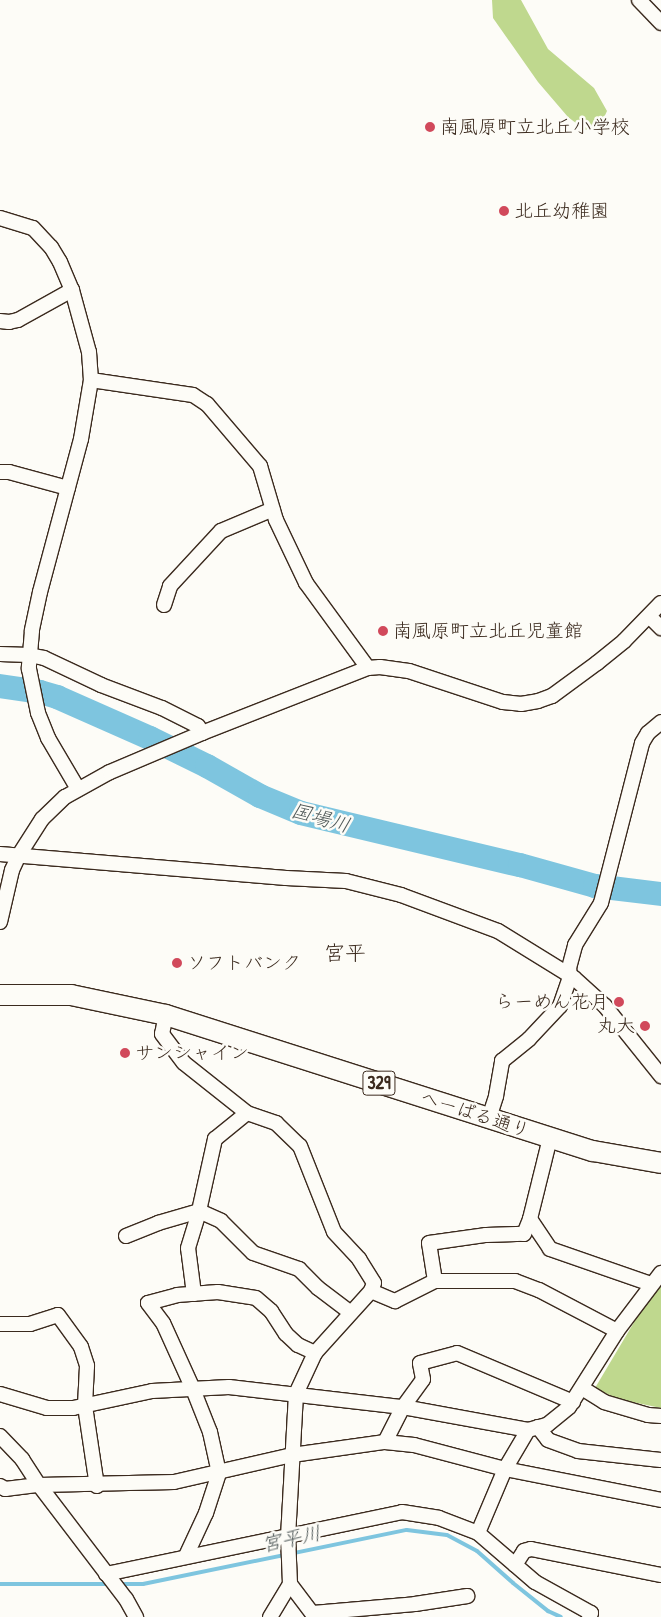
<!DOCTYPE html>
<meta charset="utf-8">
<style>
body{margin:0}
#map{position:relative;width:661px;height:1617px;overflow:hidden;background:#fdfcf7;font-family:"Patrick Hand","Klee One",sans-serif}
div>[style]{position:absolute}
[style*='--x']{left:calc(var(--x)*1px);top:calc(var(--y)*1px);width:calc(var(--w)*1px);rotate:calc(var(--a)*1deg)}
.green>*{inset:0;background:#bfd88e}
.stream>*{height:4px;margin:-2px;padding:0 2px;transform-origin:2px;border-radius:2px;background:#7ec5df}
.river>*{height:24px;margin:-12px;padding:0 12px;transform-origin:12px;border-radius:12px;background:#7ec5df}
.roads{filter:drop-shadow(1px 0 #3b2a1e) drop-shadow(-1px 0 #3b2a1e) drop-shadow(0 1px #3b2a1e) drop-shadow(0 -1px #3b2a1e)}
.minor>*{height:14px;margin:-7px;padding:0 7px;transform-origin:7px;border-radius:7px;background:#fdfcf7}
.highway>*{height:20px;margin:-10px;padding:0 10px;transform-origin:10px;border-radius:10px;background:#fdfcf7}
.dots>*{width:14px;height:14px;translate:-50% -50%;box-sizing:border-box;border:2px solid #fdfcf7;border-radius:50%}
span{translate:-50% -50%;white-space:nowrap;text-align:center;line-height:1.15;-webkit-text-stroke:5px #fdfcf7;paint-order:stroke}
.shield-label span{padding:1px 4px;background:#fdfcf7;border:1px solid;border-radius:4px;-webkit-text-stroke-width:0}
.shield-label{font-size:18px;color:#3b2a1e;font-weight:700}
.poi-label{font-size:19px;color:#3b2a1e}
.left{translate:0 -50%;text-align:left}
.right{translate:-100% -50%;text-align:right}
.street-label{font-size:19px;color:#3b2a1e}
.water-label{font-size:20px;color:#4f5858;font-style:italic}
.quarter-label{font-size:21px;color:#3b2a1e}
</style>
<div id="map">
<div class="green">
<div style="clip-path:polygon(492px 0,521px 0,548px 49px,594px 88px,607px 111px,601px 124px,585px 130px,568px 117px,538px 82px,493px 18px)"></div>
<div style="clip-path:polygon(661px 1282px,661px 1408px,618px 1399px,595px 1388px,655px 1287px)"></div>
</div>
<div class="stream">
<div style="--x:0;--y:1584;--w:110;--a:0"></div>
<div style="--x:119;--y:1584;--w:24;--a:0"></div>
<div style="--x:143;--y:1584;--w:269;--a:-11.6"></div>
<div style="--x:407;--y:1530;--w:40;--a:7.1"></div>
<div style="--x:447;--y:1535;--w:34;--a:28"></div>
<div style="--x:477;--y:1551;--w:48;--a:41.6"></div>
<div style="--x:513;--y:1583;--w:45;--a:38.7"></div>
<div style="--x:548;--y:1611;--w:14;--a:25"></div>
</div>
<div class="river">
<div style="--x:0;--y:686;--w:40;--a:8.5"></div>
<div style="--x:40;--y:692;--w:18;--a:16"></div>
<div style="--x:57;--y:697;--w:102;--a:23.8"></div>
<div style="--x:150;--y:738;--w:64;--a:26.2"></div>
<div style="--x:207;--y:766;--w:61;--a:29.5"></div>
<div style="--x:260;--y:796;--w:44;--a:22.5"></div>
<div style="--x:301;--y:813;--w:225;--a:13.4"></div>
<div style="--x:520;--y:865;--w:78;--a:15.6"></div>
<div style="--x:595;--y:886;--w:66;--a:6.9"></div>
</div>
<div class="roads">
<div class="minor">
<div style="--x:639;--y:0;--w:32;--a:46"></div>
<div style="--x:0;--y:218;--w:34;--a:17"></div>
<div style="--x:33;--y:228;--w:26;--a:47"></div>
<div style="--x:51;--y:247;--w:17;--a:59"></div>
<div style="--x:60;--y:262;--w:30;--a:67"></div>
<div style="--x:72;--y:290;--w:64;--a:74.7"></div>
<div style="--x:89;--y:352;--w:28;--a:86"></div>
<div style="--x:91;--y:380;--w:60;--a:99.6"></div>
<div style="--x:81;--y:439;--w:158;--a:105"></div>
<div style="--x:40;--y:592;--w:40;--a:102"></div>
<div style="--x:32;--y:631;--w:38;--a:95"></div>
<div style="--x:29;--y:669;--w:45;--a:78.4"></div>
<div style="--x:38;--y:713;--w:27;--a:68"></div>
<div style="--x:48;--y:738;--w:59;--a:59.5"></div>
<div style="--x:0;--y:321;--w:9;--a:6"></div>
<div style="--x:9;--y:322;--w:9;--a:-13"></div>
<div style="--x:18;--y:320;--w:62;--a:-29.1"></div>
<div style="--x:91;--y:380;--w:103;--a:8.4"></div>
<div style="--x:193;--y:395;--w:17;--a:33"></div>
<div style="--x:207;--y:404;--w:82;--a:49.5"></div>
<div style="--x:260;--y:466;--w:56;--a:73.5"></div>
<div style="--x:276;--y:520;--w:70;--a:64.5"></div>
<div style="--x:306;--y:583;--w:105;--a:53.9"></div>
<div style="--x:0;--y:472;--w:9;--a:0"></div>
<div style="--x:9;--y:472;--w:61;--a:15.2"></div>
<div style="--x:164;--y:605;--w:20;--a:-72"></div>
<div style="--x:170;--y:586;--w:75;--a:-47.2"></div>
<div style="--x:221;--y:531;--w:56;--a:-22.9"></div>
<div style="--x:650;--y:617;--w:16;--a:45"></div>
<div style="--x:0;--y:654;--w:29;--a:2"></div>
<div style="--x:29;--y:655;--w:15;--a:11"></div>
<div style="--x:44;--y:658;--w:63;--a:25.3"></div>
<div style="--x:101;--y:685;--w:65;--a:20.7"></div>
<div style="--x:162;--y:708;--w:40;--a:26.6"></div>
<div style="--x:198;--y:726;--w:8;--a:60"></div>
<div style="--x:0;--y:854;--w:287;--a:4.8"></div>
<div style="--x:286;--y:878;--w:60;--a:2.9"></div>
<div style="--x:346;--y:881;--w:57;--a:14.3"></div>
<div style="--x:401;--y:895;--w:103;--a:20.4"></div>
<div style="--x:498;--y:931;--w:89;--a:31.7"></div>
<div style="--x:574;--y:978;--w:42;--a:42.1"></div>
<div style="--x:605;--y:1006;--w:90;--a:51.3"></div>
<div style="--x:0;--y:922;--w:53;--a:-77"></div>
<div style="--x:12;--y:870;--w:17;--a:-65"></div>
<div style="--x:19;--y:855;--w:43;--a:-57.4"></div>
<div style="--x:42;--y:819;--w:32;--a:-44"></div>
<div style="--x:65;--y:797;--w:51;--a:-29.1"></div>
<div style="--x:110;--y:772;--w:100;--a:-23"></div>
<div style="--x:202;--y:733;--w:178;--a:-21.4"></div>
<div style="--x:368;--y:668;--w:12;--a:-5"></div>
<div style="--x:380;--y:667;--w:29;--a:8"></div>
<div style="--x:409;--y:671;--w:99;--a:18.3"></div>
<div style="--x:503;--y:702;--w:18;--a:6"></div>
<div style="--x:521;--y:704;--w:17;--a:-10"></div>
<div style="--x:538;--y:701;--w:15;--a:-20"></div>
<div style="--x:552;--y:696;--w:56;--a:-36.3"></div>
<div style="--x:597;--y:663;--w:35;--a:-39"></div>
<div style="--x:624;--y:641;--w:53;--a:-45.8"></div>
<div style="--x:166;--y:1015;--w:19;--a:102"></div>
<div style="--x:162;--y:1034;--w:36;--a:53"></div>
<div style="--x:184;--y:1063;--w:80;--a:38.4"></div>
<div style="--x:247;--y:1113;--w:31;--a:19"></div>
<div style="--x:276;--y:1123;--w:33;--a:44"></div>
<div style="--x:300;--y:1146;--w:92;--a:68.4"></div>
<div style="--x:334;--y:1232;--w:37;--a:47"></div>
<div style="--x:359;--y:1259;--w:28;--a:58"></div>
<div style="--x:374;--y:1283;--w:9;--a:111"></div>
<div style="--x:371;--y:1291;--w:84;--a:132.1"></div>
<div style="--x:315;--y:1353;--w:45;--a:114.9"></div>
<div style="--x:296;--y:1394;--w:142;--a:93.2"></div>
<div style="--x:288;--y:1536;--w:48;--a:87.6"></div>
<div style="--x:290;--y:1584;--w:39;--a:121"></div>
<div style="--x:489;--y:1118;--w:23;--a:-72"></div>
<div style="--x:496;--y:1096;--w:36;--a:-80"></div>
<div style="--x:502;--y:1061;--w:35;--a:-39"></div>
<div style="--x:529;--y:1039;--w:45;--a:-46.8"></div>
<div style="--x:560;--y:1006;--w:31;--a:-71"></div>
<div style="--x:570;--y:977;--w:9;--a:-96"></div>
<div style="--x:569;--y:968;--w:24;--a:-75"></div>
<div style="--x:575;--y:945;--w:49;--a:-58.2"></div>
<div style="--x:601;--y:903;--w:165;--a:-75.6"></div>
<div style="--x:642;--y:743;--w:12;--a:-59"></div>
<div style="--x:648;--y:733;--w:17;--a:-40"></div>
<div style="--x:550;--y:1138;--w:83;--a:103.9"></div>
<div style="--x:530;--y:1219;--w:36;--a:56"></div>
<div style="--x:550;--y:1249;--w:107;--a:19.1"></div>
<div style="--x:126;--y:1236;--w:35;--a:-22"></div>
<div style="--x:158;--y:1223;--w:43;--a:-16.3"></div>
<div style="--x:199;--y:1211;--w:24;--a:24"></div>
<div style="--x:221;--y:1221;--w:45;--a:45"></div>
<div style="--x:253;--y:1253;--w:49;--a:19.2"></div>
<div style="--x:299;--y:1269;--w:27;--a:45"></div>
<div style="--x:318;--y:1288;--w:41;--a:37.1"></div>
<div style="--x:435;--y:1281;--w:38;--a:-99"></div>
<div style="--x:429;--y:1243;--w:58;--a:-8"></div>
<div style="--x:486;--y:1235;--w:38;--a:-2"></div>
<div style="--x:524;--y:1234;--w:16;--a:-68"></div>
<div style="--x:371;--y:1291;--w:26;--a:23"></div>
<div style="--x:395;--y:1301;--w:45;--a:-26.6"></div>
<div style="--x:435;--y:1281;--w:80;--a:0"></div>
<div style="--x:515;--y:1281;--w:26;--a:21"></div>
<div style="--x:539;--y:1290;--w:88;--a:27.7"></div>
<div style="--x:194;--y:1294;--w:46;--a:-97.4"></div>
<div style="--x:188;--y:1248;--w:39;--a:-73"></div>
<div style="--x:199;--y:1211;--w:74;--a:-77.5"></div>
<div style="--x:215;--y:1139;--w:41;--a:-39.1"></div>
<div style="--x:0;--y:1324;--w:30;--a:0"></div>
<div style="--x:30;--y:1324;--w:29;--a:-18"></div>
<div style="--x:58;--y:1315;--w:39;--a:54"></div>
<div style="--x:81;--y:1347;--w:20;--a:72"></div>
<div style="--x:87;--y:1366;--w:40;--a:92.9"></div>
<div style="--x:85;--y:1406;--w:81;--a:81.5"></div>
<div style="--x:582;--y:1388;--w:26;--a:32"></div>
<div style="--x:604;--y:1402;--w:46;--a:16.5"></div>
<div style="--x:648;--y:1415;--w:13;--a:4"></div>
<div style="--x:0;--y:1394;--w:49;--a:16.6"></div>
<div style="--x:47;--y:1408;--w:26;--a:0"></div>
<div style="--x:73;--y:1408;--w:81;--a:-12.1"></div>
<div style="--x:152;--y:1391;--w:77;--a:-3"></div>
<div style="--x:229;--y:1387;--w:175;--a:6.6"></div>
<div style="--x:403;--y:1407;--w:127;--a:10.4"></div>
<div style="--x:528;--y:1430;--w:20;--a:-15"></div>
<div style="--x:547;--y:1425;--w:28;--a:-39"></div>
<div style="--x:569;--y:1407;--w:90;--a:-57.7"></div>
<div style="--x:617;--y:1331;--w:73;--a:-52.8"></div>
<div style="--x:538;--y:1427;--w:16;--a:52"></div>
<div style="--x:548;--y:1440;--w:32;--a:20"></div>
<div style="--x:578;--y:1451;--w:83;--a:6.2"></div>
<div style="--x:528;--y:1430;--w:45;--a:120.5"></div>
<div style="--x:505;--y:1469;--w:69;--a:112.9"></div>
<div style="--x:478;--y:1533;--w:75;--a:40.7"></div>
<div style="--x:535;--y:1582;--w:64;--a:29"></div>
<div style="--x:591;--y:1613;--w:4;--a:117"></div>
<div style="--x:0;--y:1436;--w:32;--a:46"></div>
<div style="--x:22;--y:1459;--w:31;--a:57"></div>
<div style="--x:39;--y:1485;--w:143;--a:52.7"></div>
<div style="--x:126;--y:1599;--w:21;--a:61"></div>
<div style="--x:385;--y:1442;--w:39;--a:-63"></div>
<div style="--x:403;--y:1407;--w:34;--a:-54"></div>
<div style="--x:423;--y:1379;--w:16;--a:-101"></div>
<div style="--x:420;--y:1363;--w:38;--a:-15"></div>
<div style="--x:457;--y:1353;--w:126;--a:22.9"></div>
<div style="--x:0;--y:1486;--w:6;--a:31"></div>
<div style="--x:5;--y:1489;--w:34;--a:-7"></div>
<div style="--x:39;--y:1485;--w:135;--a:-1.3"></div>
<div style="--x:174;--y:1482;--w:121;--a:-12.9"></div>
<div style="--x:292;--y:1455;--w:94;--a:-8"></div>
<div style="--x:385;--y:1442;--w:29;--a:6"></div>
<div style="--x:414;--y:1445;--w:94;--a:14.8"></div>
<div style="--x:505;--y:1469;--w:159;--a:11.2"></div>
<div style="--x:186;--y:1556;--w:47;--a:-65.1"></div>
<div style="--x:206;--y:1513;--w:42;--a:-72"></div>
<div style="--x:219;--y:1473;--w:42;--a:-102.4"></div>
<div style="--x:210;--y:1432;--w:46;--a:-111.6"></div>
<div style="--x:193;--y:1389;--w:72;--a:-114.4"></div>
<div style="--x:163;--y:1323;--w:25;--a:-127"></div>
<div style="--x:148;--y:1303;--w:30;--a:-15"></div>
<div style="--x:177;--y:1295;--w:41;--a:-4.2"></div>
<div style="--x:218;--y:1292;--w:38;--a:9"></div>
<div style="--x:256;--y:1298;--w:20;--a:41"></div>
<div style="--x:271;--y:1311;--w:27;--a:57"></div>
<div style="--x:286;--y:1334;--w:16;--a:43"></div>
<div style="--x:298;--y:1345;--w:19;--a:25"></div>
<div style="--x:515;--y:1565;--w:17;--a:-57"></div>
<div style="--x:524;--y:1551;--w:7;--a:-16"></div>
<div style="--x:531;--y:1549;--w:133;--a:11.3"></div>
<div style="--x:106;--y:1574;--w:302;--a:-11.8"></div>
<div style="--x:402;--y:1512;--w:37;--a:9"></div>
<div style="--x:439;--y:1518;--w:42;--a:21"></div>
<div style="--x:290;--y:1584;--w:41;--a:52.9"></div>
<div style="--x:313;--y:1613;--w:102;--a:-5"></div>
<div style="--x:415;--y:1604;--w:53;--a:-8.7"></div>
</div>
<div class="highway">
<div style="--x:0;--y:995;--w:71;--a:0"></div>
<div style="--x:71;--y:995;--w:97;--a:11.9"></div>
<div style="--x:166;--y:1015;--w:448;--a:17.7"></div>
<div style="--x:593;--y:1151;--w:69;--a:10"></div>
</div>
</div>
<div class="dots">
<div style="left:430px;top:127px;background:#d1495b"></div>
<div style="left:504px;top:211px;background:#d1495b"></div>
<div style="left:383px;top:631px;background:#d1495b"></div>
<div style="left:177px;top:963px;background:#d1495b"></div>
<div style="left:619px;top:1002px;background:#d1495b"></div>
<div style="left:645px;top:1026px;background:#d1495b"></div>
<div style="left:125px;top:1053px;background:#d1495b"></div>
</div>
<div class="shield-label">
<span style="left:379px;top:1083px">329</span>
</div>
<div class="poi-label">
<span class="left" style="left:440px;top:127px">南風原町立北丘小学校</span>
<span class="left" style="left:514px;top:211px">北丘幼稚園</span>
<span class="left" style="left:393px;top:631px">南風原町立北丘児童館</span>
<span class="left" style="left:187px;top:963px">ソフトバンク</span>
<span class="right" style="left:609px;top:1002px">らーめん花月</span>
<span class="right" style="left:635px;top:1026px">丸大</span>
<span class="left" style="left:135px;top:1053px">サンシャイン</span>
</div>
<div class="street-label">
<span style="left:475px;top:1114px;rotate:18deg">へーばる通り</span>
</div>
<div class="water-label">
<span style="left:321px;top:817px;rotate:16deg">国場川</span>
<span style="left:291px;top:1538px;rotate:-12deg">宮平川</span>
</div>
<div class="quarter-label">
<span style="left:345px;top:953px">宮平</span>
</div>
</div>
